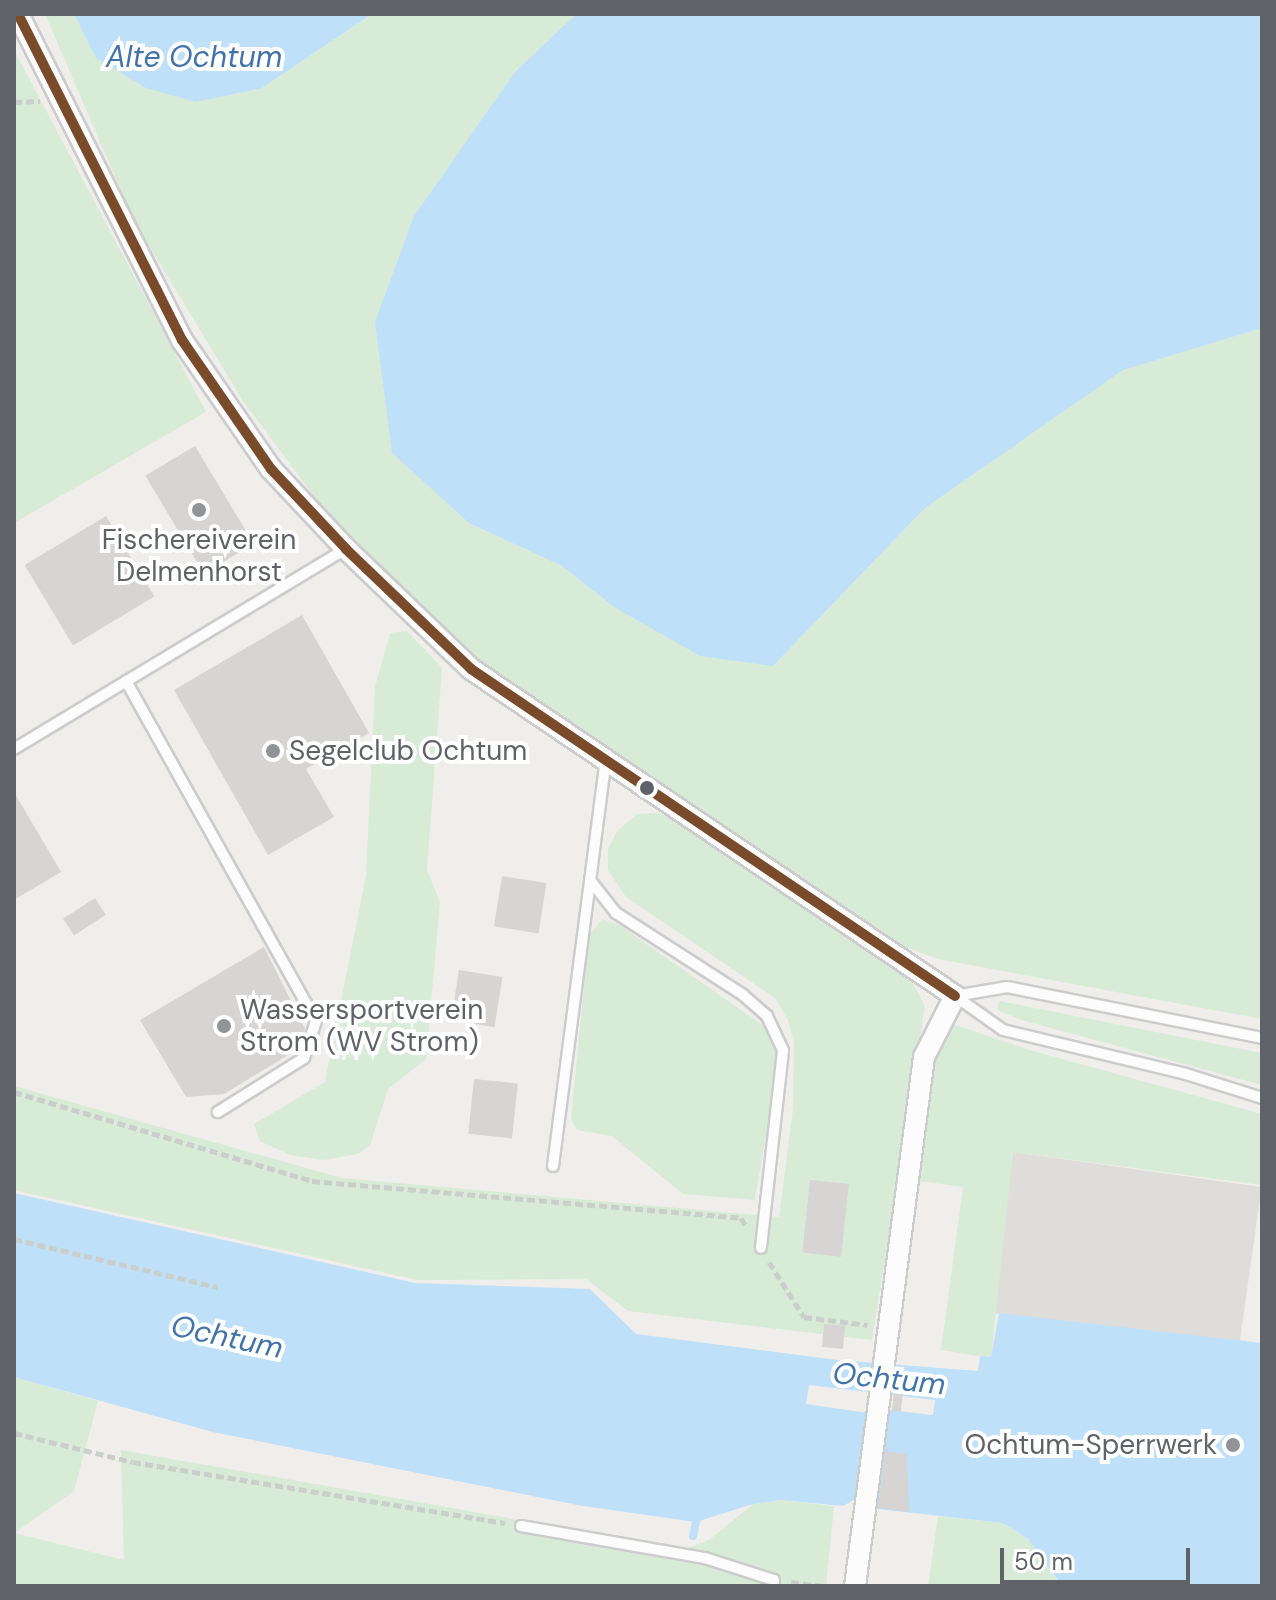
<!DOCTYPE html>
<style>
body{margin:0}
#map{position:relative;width:1276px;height:1600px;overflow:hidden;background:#efeeea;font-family:"DM Sans",sans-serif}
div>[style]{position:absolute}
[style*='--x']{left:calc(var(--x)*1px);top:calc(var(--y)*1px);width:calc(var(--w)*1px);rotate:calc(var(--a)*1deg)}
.industrial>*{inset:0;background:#dfddda;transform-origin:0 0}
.green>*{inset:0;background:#d8ebd6}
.water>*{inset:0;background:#bfe0f9}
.stream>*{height:8px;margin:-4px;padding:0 4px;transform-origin:4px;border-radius:4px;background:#bfe0f9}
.building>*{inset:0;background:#d6d5d3;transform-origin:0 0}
.path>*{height:5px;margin-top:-2.5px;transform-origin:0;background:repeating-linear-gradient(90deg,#cacfcc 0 8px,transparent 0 12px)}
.roads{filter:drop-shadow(2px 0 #cbcccc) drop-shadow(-2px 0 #cbcccc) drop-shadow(0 2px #cbcccc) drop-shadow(0 -2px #cbcccc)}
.service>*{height:10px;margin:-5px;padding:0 5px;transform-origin:5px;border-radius:5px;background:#fdfcfc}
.minor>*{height:20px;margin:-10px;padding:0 10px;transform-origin:10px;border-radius:10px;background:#fdfcfc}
.bus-1>*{height:10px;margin:-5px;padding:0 5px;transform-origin:5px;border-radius:5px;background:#7a4b2a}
.dots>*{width:22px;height:22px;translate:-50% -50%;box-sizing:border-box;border:4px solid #fff;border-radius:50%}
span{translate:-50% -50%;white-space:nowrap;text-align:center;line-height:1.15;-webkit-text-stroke:8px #fff;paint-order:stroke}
.poi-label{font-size:28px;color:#5f6368}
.left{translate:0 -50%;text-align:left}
.right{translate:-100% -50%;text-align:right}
.water-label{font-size:30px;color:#4174aa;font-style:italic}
.frame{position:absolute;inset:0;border:16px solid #5f6368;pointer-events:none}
.scale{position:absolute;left:1000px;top:1548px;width:190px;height:36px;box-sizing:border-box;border:4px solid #5f6368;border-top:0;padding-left:10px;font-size:24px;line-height:28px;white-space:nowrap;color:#5f6368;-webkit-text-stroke:6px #fff;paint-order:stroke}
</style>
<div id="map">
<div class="industrial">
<div style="left:1013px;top:1152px;width:251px;height:162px;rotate:8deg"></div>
</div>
<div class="green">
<div style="clip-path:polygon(45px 14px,74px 14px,97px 58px,262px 88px,372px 14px,576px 14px,515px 72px,469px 523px,562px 566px,614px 607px,773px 666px,925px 508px,1123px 369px,1262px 328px,1262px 1019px,938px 959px,905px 947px,478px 661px,325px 511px,243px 401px,134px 221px)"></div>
<div style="clip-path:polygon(14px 50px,206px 412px,14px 523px)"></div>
<div style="clip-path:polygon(407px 631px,442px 668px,427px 870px,440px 902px,426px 1059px,388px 1089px,370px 1145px,358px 1154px,324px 1160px,290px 1155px,260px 1141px,254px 1124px,325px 1082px,366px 876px,375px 687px,390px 633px)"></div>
<div style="clip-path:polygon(657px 813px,687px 823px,911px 980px,925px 1006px,872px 1340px,628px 1311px,586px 1279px,417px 1280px,14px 1190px,14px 1086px,342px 1178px,779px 1217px,793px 1109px,794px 1041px,788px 1020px,775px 998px,626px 897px,608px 870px,608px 849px,617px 831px,637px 814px)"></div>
<div style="clip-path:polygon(602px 919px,619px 925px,767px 1028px,779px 1058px,755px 1200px,683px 1194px,612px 1136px,577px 1130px,571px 1119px,589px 936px)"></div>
<div style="clip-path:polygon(999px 1001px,1262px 1053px,1262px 1085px,1021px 1020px,997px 1010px)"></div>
<div style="clip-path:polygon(947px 1022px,1026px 1049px,1262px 1114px,1262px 1185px,1013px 1152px,991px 1358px,941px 1350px,963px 1187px,912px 1180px,931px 1060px)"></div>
<div style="clip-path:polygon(14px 1377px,98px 1401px,74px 1491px,16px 1532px)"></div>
<div style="clip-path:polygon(121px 1450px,685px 1549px,709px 1540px,753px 1504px,781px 1500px,834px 1506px,826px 1586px,14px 1586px,14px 1533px,124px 1560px)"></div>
<div style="clip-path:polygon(938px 1516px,1003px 1523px,1028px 1539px,1061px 1586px,928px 1586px)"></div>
</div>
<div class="water">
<div style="clip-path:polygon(74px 14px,372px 14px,262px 88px,196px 102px,146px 88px,96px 58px)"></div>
<div style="clip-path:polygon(576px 14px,1262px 14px,1262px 328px,1123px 370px,925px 508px,773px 666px,700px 656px,614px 607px,562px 566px,469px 523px,392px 453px,375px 322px,414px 216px,515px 72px)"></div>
<div style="clip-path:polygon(14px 1193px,415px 1283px,590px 1289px,636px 1334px,837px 1360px,978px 1371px,980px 1356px,991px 1357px,999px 1313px,1262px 1343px,1262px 1586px,1062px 1586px,1028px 1539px,1003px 1523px,869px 1508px,881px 1409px,933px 1415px,935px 1400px,809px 1385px,806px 1404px,868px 1413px,859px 1497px,843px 1506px,781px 1500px,753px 1504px,696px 1522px,583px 1506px,213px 1432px,14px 1377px)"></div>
</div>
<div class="stream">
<div style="--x:693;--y:1536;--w:24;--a:-78"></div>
</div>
<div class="building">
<div style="left:195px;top:446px;width:114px;height:58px;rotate:59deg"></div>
<div style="left:106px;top:516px;width:94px;height:95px;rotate:59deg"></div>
<div style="clip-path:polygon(302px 615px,369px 733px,306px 769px,334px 817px,268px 855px,174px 690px)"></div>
<div style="clip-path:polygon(14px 792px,61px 872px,14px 900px)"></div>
<div style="left:502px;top:876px;width:45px;height:51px;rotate:9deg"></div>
<div style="left:95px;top:898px;width:20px;height:38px;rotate:57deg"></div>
<div style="clip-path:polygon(264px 947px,305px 1029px,301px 1042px,295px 1051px,224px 1094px,186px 1097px,140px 1020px)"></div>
<div style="left:459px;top:970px;width:44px;height:51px;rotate:9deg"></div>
<div style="left:474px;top:1079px;width:44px;height:55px;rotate:6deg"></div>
<div style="left:810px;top:1180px;width:39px;height:73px;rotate:6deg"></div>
<div style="left:824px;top:1324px;width:21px;height:23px;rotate:5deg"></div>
<div style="left:896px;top:1372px;width:9px;height:39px;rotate:6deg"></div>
<div style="clip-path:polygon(886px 1451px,907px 1454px,909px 1512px,878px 1508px)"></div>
</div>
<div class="path">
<div style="--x:14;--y:102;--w:26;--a:-2"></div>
<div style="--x:14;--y:1092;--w:311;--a:16.6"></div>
<div style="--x:312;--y:1181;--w:431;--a:4.9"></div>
<div style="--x:741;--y:1218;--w:9;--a:58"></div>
<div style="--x:14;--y:1239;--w:209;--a:13.3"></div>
<div style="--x:769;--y:1262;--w:65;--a:57.5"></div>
<div style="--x:804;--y:1317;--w:64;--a:7.1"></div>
<div style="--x:14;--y:1433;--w:122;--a:13.7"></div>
<div style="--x:133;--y:1462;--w:377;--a:9.3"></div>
<div style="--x:791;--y:1582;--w:32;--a:7"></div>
</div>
<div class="roads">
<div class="service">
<div style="--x:126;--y:681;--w:389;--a:60.8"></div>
<div style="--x:316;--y:1021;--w:39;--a:108"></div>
<div style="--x:304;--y:1058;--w:102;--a:147.9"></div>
<div style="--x:14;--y:749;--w:388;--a:-31.1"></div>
<div style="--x:590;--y:880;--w:42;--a:51.8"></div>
<div style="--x:616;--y:913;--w:151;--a:32.8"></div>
<div style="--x:743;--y:995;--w:32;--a:41"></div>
<div style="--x:767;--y:1016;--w:38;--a:65"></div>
<div style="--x:783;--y:1051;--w:198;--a:96.4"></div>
<div style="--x:955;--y:996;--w:59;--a:35.3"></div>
<div style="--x:1003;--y:1030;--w:188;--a:13.5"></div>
<div style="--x:1186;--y:1074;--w:80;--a:17.5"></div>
<div style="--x:955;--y:996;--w:53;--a:-9.8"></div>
<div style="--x:1007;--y:987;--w:260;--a:11.3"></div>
<div style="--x:553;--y:1166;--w:406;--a:-82.6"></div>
<div style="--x:521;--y:1526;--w:187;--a:9.9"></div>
<div style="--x:705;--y:1558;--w:72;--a:17.7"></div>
<div style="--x:774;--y:1580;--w:6;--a:90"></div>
</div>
<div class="minor">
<div style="--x:18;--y:14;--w:365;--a:63.3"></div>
<div style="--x:182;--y:340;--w:157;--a:55.4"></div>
<div style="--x:271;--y:469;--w:110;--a:46.8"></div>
<div style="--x:346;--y:549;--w:173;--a:43.8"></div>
<div style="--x:471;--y:669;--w:584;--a:34.04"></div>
<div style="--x:955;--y:996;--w:68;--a:116.9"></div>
<div style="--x:924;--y:1057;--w:533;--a:97.43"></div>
</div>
</div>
<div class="bus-1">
<div style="--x:18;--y:14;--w:365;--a:63.3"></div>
<div style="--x:182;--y:340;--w:157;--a:55.4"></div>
<div style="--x:271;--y:469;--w:110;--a:46.8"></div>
<div style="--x:346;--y:549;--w:173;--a:43.8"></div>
<div style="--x:471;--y:669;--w:584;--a:34.04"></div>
</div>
<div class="dots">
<div style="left:199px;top:510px;background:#919496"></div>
<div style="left:273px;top:751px;background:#919496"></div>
<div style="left:647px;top:788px;background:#5f6368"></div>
<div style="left:224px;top:1026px;background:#919496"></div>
<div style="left:1233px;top:1445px;background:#919496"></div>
</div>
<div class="poi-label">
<span style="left:199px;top:556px">Fischereiverein<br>Delmenhorst</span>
<span class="left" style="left:289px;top:751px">Segelclub Ochtum</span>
<span class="left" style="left:240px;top:1026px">Wassersportverein<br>Strom (WV Strom)</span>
<span class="right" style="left:1217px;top:1445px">Ochtum-Sperrwerk</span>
</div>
<div class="water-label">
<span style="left:194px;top:57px">Alte Ochtum</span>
<span style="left:227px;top:1337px;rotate:12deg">Ochtum</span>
<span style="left:889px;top:1379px;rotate:6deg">Ochtum</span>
</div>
<div class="frame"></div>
<div class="scale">50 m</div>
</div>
